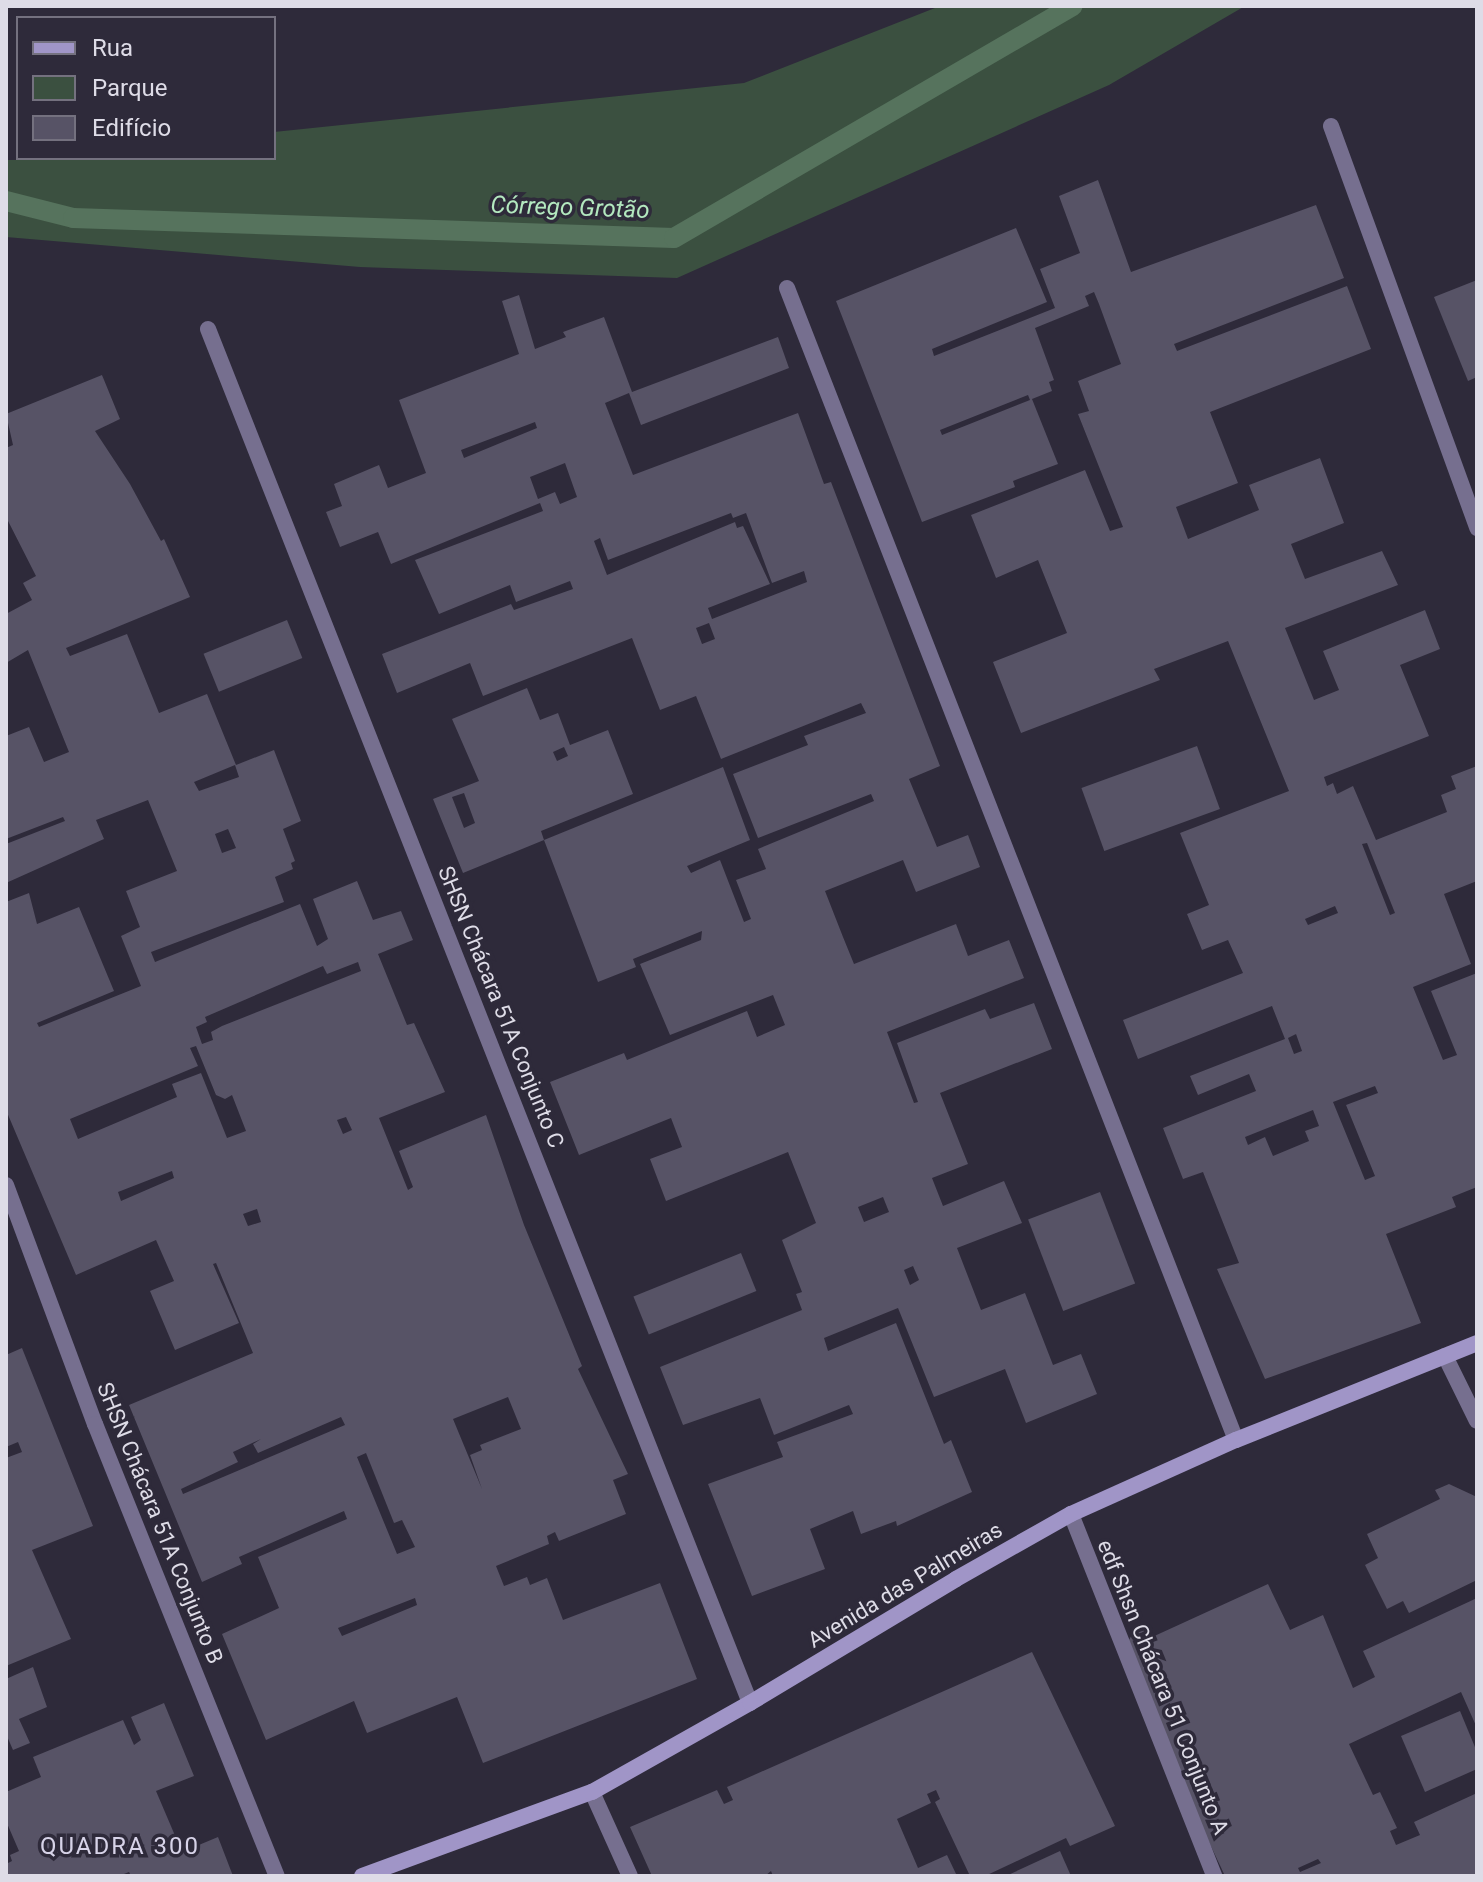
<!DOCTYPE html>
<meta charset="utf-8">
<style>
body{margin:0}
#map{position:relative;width:1483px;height:1882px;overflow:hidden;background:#2e2a3a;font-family:Roboto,sans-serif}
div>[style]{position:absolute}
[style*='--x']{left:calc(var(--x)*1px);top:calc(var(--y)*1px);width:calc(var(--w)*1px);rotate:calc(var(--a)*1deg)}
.green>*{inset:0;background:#3b5040}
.stream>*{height:20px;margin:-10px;padding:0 10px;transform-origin:10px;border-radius:10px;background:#56735d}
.building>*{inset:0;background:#575366;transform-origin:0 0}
.street>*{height:16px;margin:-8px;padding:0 8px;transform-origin:8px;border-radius:8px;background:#766f8f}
.secondary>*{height:16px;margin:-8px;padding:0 8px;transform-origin:8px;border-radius:8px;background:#a095c7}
span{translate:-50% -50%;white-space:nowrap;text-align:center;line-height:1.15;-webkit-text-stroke:7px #2e2a3a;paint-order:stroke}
.street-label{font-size:22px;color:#dedce7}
.water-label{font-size:24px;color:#b3e8bf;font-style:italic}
.neighbourhood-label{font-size:24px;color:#d7d3e8;letter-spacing:2px}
.frame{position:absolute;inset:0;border:8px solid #dedce7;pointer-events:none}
.legend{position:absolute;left:16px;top:16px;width:260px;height:144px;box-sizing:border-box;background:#2e2a3a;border:2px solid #74717f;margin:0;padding:10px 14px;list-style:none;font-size:24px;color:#dedce7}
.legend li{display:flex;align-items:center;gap:16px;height:40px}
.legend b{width:40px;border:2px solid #74717f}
</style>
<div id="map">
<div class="green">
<div style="clip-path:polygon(940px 6px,1245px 6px,1109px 85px,677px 278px,360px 267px,6px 237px,6px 160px,274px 158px,274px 132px,744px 83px)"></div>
</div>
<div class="stream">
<div style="--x:6;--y:201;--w:69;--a:14.2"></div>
<div style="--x:73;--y:218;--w:601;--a:1.91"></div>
<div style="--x:674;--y:238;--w:461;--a:-30.2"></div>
</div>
<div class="building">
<div style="clip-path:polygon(evenodd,1098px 180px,1131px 272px,1316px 205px,1344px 278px,1174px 344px,1177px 351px,1347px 286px,1371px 349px,1210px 412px,1238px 483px,1176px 507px,1188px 539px,1259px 510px,1249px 485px,1320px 458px,1344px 523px,1291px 544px,1305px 579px,1382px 551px,1398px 585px,1285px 628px,1314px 700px,1339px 690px,1323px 651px,1425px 610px,1440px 649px,1400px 665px,1429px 736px,1324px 777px,1327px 786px,1333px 783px,1337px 794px,1353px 786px,1376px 840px,1447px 812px,1441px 795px,1456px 789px,1451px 776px,1477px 766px,1477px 881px,1444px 894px,1471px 964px,1413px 987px,1443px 1060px,1457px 1055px,1431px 991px,1477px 973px,1477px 1187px,1452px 1197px,1456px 1207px,1386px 1234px,1421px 1323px,1265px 1379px,1217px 1269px,1239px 1263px,1203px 1172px,1183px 1179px,1163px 1128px,1256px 1091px,1249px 1074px,1198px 1095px,1190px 1076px,1285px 1039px,1272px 1006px,1138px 1059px,1123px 1020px,1243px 973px,1228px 940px,1202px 950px,1187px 914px,1209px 905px,1180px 833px,1289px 791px,1228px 641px,1154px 669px,1160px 680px,1021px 733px,993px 662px,1067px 633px,1038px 560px,996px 578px,971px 515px,1085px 470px,1110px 531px,1123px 527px,1078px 414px,1089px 411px,1078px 381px,1121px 364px,1099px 304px,1094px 292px,1085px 296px,1089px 306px,1035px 328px,1054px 380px,1049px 382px,1052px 391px,1032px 399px,1058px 464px,1013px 481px,1015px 487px,922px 522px,836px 301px,1016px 228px,1047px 302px,932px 349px,934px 356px,1055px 308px,1040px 269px,1080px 253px,1059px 196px,1098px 180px,1028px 395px,1030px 400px,942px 435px,940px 430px,1028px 395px,1098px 180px,1367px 843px,1395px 913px,1390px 915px,1362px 844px,1367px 843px,1098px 180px,1335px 906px,1338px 913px,1308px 925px,1305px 919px,1335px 906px,1098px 180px,1296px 1034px,1302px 1051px,1294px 1054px,1288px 1038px,1296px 1034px,1098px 180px,1375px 1086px,1378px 1093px,1346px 1105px,1375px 1176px,1365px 1180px,1333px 1102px,1375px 1086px,1098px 180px,1313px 1110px,1319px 1126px,1305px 1131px,1309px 1141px,1273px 1156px,1265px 1137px,1248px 1145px,1245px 1137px,1313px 1110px)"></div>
<div style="clip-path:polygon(1477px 280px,1477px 377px,1468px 381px,1434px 297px)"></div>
<div style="clip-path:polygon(evenodd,519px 295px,535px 349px,566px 337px,563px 332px,604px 317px,632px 392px,778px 337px,789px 368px,641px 425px,629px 393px,605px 403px,633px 475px,798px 413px,824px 484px,831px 482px,940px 766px,909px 779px,937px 847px,968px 835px,980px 867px,916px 892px,903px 860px,825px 891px,843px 937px,854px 964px,956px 924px,968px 956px,1009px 940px,1024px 978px,887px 1032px,914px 1103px,918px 1102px,897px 1043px,985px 1009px,990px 1019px,1034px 1003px,1052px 1049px,940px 1093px,968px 1164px,932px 1178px,943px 1206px,1004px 1181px,1022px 1223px,957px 1248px,981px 1310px,1025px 1293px,1053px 1365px,1081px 1354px,1097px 1394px,1026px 1423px,1005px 1369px,934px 1397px,898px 1308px,824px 1338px,828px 1351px,896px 1323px,944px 1444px,951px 1440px,972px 1492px,897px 1526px,896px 1521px,861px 1534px,853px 1511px,810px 1529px,825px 1569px,752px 1596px,708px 1484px,783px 1457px,777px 1442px,853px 1414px,849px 1405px,774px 1435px,760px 1398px,683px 1425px,660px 1367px,802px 1310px,796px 1294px,802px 1292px,782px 1240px,816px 1223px,788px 1152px,666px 1201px,650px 1159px,682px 1147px,671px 1118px,579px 1155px,550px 1082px,624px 1053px,627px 1060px,747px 1011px,757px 1037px,785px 1025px,773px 995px,670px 1035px,640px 964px,701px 940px,702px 931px,633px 959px,636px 967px,598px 982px,544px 840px,723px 767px,750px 840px,687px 866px,691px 873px,720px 860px,744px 922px,751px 919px,736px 880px,766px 869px,758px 849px,874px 801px,871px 794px,758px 838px,733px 774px,808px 745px,804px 736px,866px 713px,861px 703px,721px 759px,696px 696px,660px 710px,632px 638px,483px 696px,470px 663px,397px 693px,382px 654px,511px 604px,514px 610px,573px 589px,570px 581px,516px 602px,510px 585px,439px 614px,415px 560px,543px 511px,540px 503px,391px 564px,378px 532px,340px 547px,326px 512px,342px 506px,334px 484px,379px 465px,388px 488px,426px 473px,399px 400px,519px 354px,502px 301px,519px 295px,535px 422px,537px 428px,464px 458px,461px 450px,535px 422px,519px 295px,565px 463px,577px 497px,560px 504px,555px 492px,538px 499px,530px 477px,565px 463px,519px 295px,731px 513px,733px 518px,746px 513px,772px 583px,804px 571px,807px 582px,712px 619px,708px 608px,770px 584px,743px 526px,737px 528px,735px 522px,607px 575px,594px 541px,600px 538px,608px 560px,731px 513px,519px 295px,709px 623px,715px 639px,702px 644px,696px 628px,709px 623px,519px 295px,883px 1197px,889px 1212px,864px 1222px,858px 1207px,883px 1197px,519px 295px,913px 1266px,919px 1280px,910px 1285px,904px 1270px,913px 1266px)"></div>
<div style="clip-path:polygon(evenodd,102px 375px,120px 419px,95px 431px,130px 484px,161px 541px,164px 539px,190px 597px,66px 648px,70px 656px,127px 634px,159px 713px,207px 694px,236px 765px,274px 750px,301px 821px,283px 829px,295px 861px,291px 863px,293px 869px,275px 877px,284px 902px,151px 952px,155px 962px,300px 904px,317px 946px,328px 939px,313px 899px,357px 881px,373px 920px,401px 911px,413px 940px,378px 954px,407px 1025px,414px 1023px,445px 1092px,379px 1118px,408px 1190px,413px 1187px,399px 1151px,486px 1115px,524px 1225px,582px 1366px,578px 1369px,628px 1474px,613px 1480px,626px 1514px,559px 1541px,555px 1532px,547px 1536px,549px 1544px,496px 1566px,504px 1586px,527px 1577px,530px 1585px,547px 1578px,563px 1620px,660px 1583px,697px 1679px,483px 1763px,457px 1697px,367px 1733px,354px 1701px,266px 1740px,222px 1634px,279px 1608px,258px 1557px,347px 1519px,344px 1511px,239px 1557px,242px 1564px,202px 1582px,129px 1405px,253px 1353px,216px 1263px,213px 1264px,239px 1323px,175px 1350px,150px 1291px,174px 1281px,156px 1240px,76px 1275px,6px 1110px,6px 902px,29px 893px,37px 924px,79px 907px,114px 991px,37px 1023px,39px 1027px,141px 986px,121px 936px,140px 927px,126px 891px,177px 871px,148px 800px,96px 820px,104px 839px,6px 883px,6px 844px,65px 821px,63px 817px,6px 839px,6px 736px,29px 727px,44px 762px,69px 752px,28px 650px,6px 663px,6px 614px,32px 600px,23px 583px,36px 576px,6px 517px,6px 448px,13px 445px,6px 414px,102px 375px,235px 765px,239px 777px,199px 791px,194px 782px,235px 765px,102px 375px,228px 829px,236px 848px,222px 853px,215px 834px,228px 829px,102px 375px,358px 962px,361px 971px,222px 1026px,211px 1032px,213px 1040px,202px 1044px,196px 1027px,207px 1022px,205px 1017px,323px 966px,327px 974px,358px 962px,102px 375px,196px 1046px,216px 1095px,225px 1099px,232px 1095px,246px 1131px,227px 1138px,201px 1073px,172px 1084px,177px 1097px,78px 1139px,70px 1119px,198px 1066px,190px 1048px,196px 1046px,102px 375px,346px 1117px,352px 1130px,343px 1134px,337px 1120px,346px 1117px,102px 375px,172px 1171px,174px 1178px,121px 1201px,118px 1192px,172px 1171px,102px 375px,257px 1209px,261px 1222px,248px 1226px,243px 1214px,257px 1209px,102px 375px,508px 1397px,521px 1429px,480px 1445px,482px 1450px,470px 1455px,482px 1489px,453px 1419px,508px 1397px,102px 375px,341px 1417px,345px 1425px,183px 1494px,181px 1489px,238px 1462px,233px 1452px,261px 1439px,253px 1444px,258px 1453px,341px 1417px,102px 375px,366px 1453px,394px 1523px,402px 1520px,415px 1547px,397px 1554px,357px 1457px,366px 1453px,102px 375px,415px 1598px,417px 1605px,342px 1636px,338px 1628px,415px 1598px)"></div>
<div style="left:287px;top:620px;width:41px;height:90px;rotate:68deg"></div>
<div style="clip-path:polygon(evenodd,527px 688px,540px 720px,558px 713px,570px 745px,608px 730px,633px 794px,541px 831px,544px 840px,463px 873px,433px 799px,479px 781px,452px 719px,527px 688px,564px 747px,568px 756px,557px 761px,553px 752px,564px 747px,527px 688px,464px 793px,475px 823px,464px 828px,452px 797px,464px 793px)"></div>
<div style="left:1197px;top:746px;width:67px;height:123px;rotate:70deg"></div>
<div style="left:1100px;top:1192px;width:98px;height:77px;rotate:69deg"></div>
<div style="left:741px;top:1253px;width:41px;height:116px;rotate:68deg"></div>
<div style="clip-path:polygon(22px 1348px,93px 1526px,32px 1550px,71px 1639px,6px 1666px,6px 1458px,22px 1452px,18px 1442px,6px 1447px,6px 1355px)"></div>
<div style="clip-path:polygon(1449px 1484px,1477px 1497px,1477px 1580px,1409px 1613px,1403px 1601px,1387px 1609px,1365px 1565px,1378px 1558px,1367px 1534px,1440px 1499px,1435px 1490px)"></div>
<div style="clip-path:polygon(evenodd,1268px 1584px,1290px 1630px,1323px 1615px,1353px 1688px,1375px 1677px,1363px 1651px,1477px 1598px,1477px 1728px,1461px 1692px,1349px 1744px,1373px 1795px,1380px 1792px,1397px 1828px,1390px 1831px,1396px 1845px,1420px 1835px,1414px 1822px,1477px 1793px,1477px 1876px,1225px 1876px,1121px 1655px,1136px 1627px,1143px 1624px,1150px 1638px,1268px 1584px,1318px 1859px,1321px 1863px,1300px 1872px,1298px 1868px,1318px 1859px)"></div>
<div style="clip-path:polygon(1032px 1652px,1115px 1826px,1070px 1846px,1066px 1838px,985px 1876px,970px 1876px,935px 1802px,940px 1799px,936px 1790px,927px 1794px,931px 1803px,897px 1819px,918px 1868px,947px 1855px,957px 1876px,773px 1876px,771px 1871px,765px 1876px,652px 1876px,630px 1827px,717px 1790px,724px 1804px,733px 1800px,727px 1787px)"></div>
<div style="clip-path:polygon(33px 1667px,47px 1707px,19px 1719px,30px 1743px,13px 1750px,6px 1734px,6px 1679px)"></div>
<div style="clip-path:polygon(164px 1703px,194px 1776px,156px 1791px,182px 1852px,218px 1837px,233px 1876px,131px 1876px,129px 1872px,119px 1876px,6px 1876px,6px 1864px,12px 1861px,10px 1855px,19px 1851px,6px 1821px,6px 1792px,41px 1777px,33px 1757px,123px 1720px,134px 1745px,141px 1740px,131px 1717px)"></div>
<div style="clip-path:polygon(1460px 1711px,1477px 1752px,1477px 1769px,1425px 1792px,1401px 1736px)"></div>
<div style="clip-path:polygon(1060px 1851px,1071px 1876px,1006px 1876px)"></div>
</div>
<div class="street">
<div style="--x:1331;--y:126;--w:428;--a:70"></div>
<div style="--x:787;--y:288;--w:1236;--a:68.71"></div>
<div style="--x:208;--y:329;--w:1477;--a:68.47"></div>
<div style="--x:6;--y:1185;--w:255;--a:69.6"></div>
<div style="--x:95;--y:1424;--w:487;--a:68.1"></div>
<div style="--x:1445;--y:1356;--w:72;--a:63.8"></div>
<div style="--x:1071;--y:1514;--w:389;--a:68.4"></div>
<div style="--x:592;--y:1792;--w:92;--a:65.7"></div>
</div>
<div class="secondary">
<div style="--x:362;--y:1876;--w:245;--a:-20.1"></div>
<div style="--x:592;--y:1792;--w:181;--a:-29.4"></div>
<div style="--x:750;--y:1703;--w:240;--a:-31"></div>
<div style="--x:956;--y:1579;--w:132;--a:-29.5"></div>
<div style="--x:1071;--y:1514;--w:181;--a:-24.2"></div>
<div style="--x:1236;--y:1440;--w:260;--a:-21.9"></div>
</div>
<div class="street-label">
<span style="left:501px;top:1007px;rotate:68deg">SHSN Chácara 51A Conjunto C</span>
<span style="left:160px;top:1523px;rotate:68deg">SHSN Chácara 51A Conjunto B</span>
<span style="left:905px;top:1585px;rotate:-31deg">Avenida das Palmeiras</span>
<span style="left:1163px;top:1687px;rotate:68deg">edf Shsn Chácara 51 Conjunto A</span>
</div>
<div class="water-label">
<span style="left:570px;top:208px;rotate:2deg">Córrego Grotão</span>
</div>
<div class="neighbourhood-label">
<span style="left:120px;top:1847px">QUADRA 300</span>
</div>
<div class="frame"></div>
<ul class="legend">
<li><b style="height:10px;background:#a095c7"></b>Rua</li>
<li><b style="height:22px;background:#3b5040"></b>Parque</li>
<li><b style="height:22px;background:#575366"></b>Edifício</li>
</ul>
</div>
